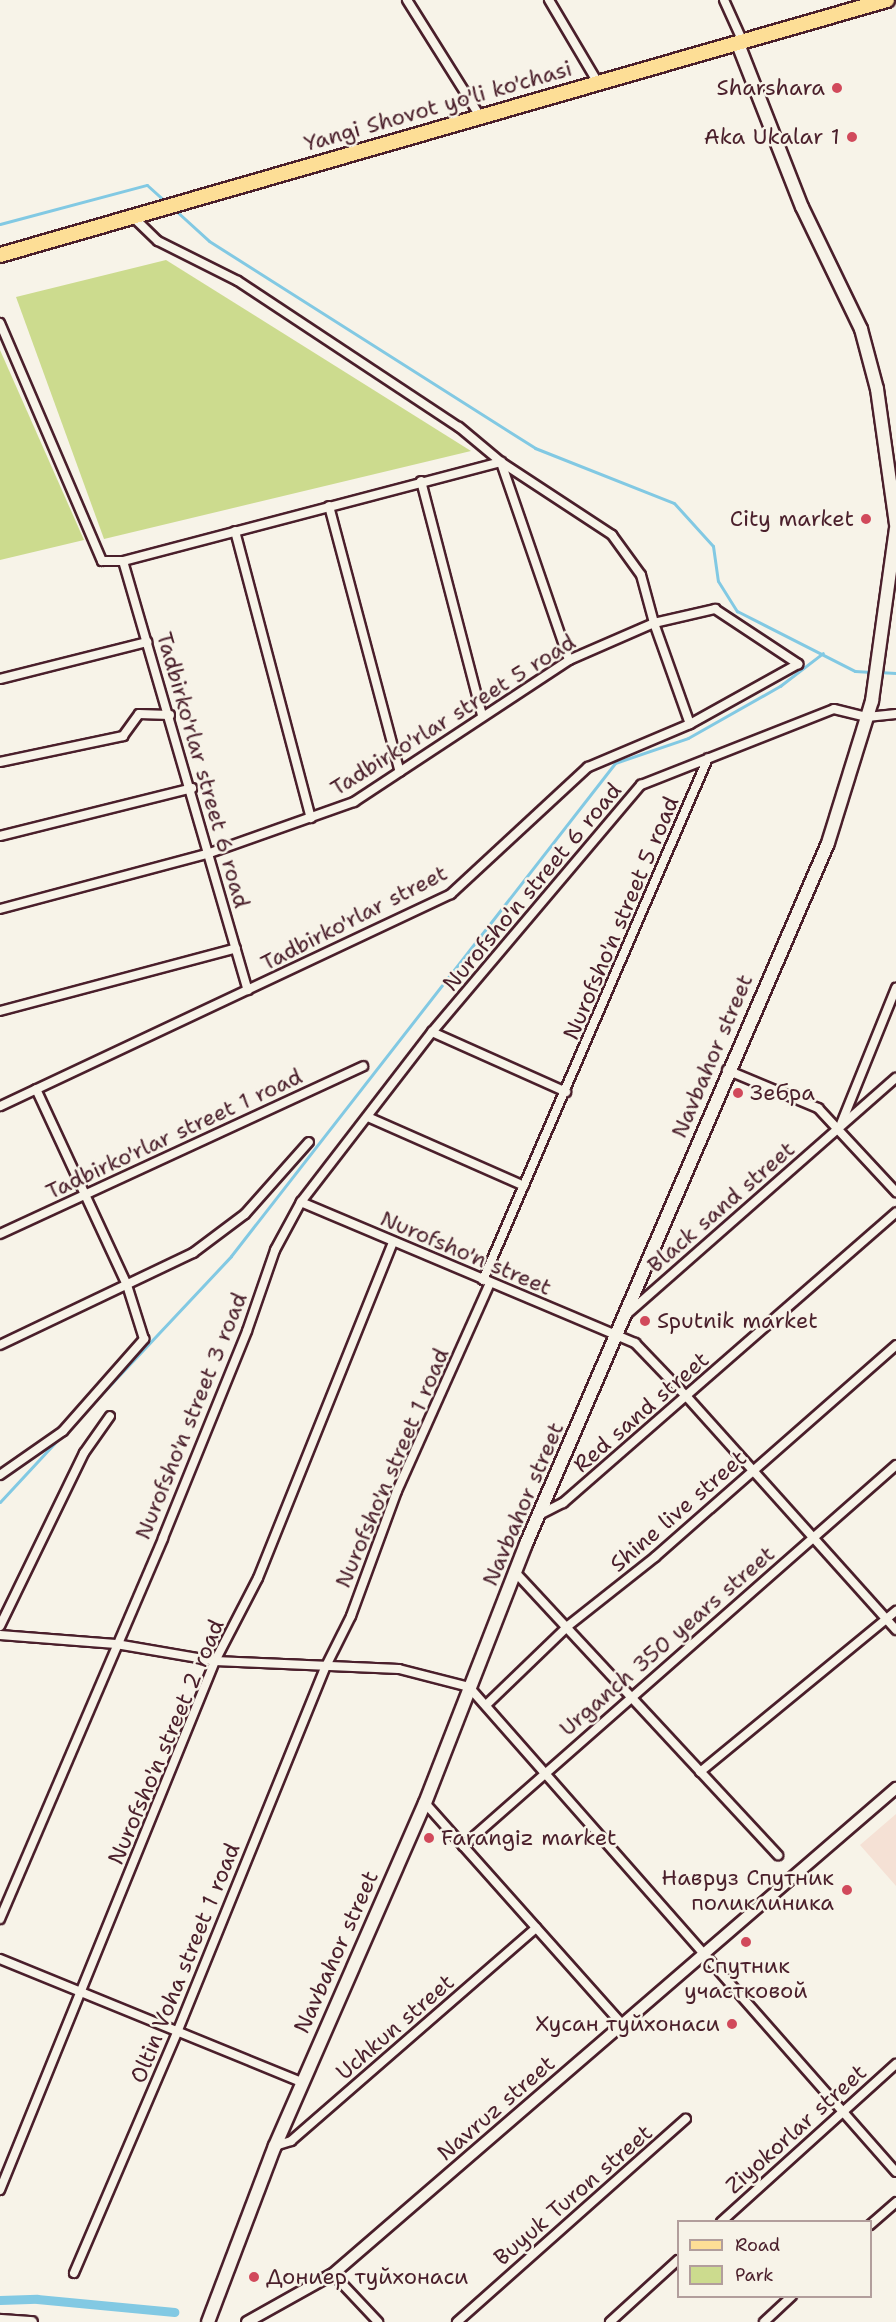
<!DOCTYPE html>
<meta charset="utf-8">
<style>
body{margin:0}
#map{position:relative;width:896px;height:2322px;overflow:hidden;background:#f7f3e8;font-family:"Shantell Sans",sans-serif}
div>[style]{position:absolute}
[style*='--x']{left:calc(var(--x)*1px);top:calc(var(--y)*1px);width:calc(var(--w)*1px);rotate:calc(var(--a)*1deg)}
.built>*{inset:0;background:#f5e1d5}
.green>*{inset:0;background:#ccdb8e}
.stream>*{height:3px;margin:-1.5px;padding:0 1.5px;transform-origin:1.5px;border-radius:1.5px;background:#82c9e3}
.canal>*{height:9px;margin:-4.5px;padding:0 4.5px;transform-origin:4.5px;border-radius:4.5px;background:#82c9e3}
.roads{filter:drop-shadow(2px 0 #4a1f2b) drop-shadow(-2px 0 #4a1f2b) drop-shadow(0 2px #4a1f2b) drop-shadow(0 -2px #4a1f2b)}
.minor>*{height:8px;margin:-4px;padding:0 4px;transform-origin:4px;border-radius:4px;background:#f7f3e8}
.tertiary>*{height:10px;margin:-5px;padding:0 5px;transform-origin:5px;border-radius:5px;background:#f7f3e8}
.secondary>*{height:12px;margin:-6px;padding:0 6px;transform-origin:6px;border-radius:6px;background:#f7f3e8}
.primary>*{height:14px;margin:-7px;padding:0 7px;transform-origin:7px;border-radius:7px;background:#fdde96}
.dots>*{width:16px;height:16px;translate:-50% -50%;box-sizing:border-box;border:3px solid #f7f3e8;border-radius:50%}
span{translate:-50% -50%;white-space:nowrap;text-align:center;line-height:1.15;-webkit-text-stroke:5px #f7f3e8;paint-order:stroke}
.poi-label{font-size:22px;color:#4a1f2b}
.right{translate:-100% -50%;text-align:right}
.left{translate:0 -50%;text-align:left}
.street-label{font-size:22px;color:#4a1f2b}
.legend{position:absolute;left:677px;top:2220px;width:195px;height:78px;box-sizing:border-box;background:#f7f3e8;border:2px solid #b29e9c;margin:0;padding:8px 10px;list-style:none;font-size:18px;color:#4a1f2b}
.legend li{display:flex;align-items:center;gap:12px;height:30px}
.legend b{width:30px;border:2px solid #b29e9c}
</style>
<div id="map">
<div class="built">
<div style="clip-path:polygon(896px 1814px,896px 1886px,860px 1845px)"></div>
</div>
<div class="green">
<div style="clip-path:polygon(166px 260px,471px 451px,104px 539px,16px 297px)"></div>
<div style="clip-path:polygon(0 350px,84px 540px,0 560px)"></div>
</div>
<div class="stream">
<div style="--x:174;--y:209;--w:47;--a:42.4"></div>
<div style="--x:209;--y:241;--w:386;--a:32.4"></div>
<div style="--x:535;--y:448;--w:149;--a:21.6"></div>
<div style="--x:674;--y:503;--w:58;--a:47.8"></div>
<div style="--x:713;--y:546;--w:35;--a:82"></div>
<div style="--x:718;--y:581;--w:36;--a:58"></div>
<div style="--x:737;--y:611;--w:132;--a:27"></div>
<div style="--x:855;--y:671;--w:16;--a:4"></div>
<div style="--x:0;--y:224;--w:152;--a:-14.9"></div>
<div style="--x:147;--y:185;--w:27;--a:42"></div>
<div style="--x:878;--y:672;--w:18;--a:3"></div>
<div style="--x:96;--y:1400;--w:197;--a:-46.8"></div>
<div style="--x:231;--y:1256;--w:625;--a:-52.08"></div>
<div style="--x:615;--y:763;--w:77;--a:-18.9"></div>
<div style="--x:688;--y:738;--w:106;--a:-29.5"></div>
<div style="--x:780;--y:686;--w:54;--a:-37.5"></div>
<div style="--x:0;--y:1502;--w:91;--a:-47.2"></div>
</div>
<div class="canal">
<div style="--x:0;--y:2300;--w:37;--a:-2"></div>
<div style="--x:37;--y:2299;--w:138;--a:5.4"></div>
</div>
<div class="roads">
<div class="minor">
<div style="--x:407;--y:0;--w:136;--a:57.9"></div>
<div style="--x:549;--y:0;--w:96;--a:59.4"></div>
<div style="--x:724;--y:0;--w:46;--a:65.7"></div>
<div style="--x:132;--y:216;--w:36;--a:44"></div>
<div style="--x:158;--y:241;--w:89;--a:26.6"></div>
<div style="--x:238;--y:281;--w:265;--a:33.5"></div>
<div style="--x:459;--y:427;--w:55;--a:39.8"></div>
<div style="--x:0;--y:323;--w:259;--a:66.8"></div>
<div style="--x:102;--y:561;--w:21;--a:0"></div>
<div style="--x:123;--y:561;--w:391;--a:-14.7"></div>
<div style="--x:421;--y:481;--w:243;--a:75.4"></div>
<div style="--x:329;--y:506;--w:275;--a:75.1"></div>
<div style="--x:235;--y:531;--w:297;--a:75.2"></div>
<div style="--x:123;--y:561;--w:447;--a:73.8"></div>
<div style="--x:569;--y:660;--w:209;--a:-109"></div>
<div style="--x:501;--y:462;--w:133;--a:33.3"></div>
<div style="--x:612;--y:535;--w:49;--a:54.1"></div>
<div style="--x:641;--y:575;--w:50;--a:74.8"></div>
<div style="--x:654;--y:623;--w:107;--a:70.4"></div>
<div style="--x:0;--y:679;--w:152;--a:-14.1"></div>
<div style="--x:0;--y:762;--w:126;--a:-11.9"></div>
<div style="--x:123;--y:736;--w:27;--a:-54"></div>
<div style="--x:139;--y:714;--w:31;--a:2"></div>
<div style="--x:0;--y:836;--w:198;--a:-14"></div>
<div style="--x:0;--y:909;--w:217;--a:-14.9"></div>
<div style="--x:210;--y:853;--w:153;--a:-19.5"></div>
<div style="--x:354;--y:802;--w:258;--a:-33.4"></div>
<div style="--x:569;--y:660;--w:93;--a:-23.5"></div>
<div style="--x:654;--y:623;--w:63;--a:-12.9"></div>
<div style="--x:715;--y:609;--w:100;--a:33.5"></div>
<div style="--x:798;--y:664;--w:124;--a:150.9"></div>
<div style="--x:690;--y:724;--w:111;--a:157.1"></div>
<div style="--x:588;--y:767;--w:187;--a:137.2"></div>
<div style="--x:451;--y:894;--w:498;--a:154.8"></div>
<div style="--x:0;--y:1011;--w:244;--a:-14.9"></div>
<div style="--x:432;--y:1032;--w:147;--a:24.1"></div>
<div style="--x:727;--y:1070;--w:99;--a:22.7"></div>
<div style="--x:818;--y:1108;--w:115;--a:47.1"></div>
<div style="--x:370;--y:1118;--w:168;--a:23.8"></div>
<div style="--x:841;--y:1124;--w:147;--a:-68"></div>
<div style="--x:301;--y:1202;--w:363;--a:22.9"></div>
<div style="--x:635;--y:1343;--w:75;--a:46.1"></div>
<div style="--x:687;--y:1397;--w:313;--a:48.1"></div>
<div style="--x:0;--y:1234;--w:400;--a:-24.8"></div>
<div style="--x:483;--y:1280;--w:568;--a:-66.68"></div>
<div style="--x:627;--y:1314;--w:358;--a:-41.3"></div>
<div style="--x:0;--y:1345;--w:214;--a:-25.5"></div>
<div style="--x:193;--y:1253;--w:65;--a:-36.9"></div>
<div style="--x:245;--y:1214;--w:96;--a:-48.4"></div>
<div style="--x:0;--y:1475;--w:77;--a:-34.9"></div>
<div style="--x:63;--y:1431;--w:123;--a:-48.6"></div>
<div style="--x:144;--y:1339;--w:57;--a:-107.5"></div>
<div style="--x:127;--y:1285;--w:216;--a:-114.9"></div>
<div style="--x:539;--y:1515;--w:27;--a:-27"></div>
<div style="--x:563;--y:1503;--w:442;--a:-41.1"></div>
<div style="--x:514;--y:1571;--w:388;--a:47.1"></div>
<div style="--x:0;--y:1626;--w:192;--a:-64.1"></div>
<div style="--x:84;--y:1453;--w:45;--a:-54.9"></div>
<div style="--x:0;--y:1635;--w:116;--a:4.4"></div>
<div style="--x:116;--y:1644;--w:100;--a:9.7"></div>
<div style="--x:215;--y:1661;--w:184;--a:2.5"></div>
<div style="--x:399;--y:1669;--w:72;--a:14.4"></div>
<div style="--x:469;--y:1687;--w:646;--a:48.64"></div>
<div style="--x:486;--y:1705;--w:114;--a:-43.9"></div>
<div style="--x:568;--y:1626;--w:111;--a:-38.4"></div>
<div style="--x:655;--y:1557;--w:321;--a:-41.3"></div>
<div style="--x:700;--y:1772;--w:254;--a:-39.4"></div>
<div style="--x:425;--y:1803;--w:297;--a:48.3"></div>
<div style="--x:463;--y:1846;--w:577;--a:-41.34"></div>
<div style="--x:0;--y:1919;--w:414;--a:-66.8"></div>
<div style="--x:163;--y:1538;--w:223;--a:-67.9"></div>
<div style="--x:247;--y:1331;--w:86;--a:-70.9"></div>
<div style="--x:275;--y:1250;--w:55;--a:-61.6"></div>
<div style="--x:301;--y:1202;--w:215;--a:-52.4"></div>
<div style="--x:432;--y:1032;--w:324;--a:-49.8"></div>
<div style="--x:641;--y:785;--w:207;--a:-21.5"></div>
<div style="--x:834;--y:709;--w:34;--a:14"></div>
<div style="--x:867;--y:717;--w:29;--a:-6"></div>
<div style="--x:0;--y:1959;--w:326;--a:22.2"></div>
<div style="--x:275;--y:2146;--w:17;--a:-17"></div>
<div style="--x:291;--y:2141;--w:325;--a:-41"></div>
<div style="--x:0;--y:2190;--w:571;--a:-67.88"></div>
<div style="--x:215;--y:1661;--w:93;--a:-62.6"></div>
<div style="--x:258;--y:1578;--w:362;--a:-68.1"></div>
<div style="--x:721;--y:2222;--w:236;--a:-42.1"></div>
<div style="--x:870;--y:2225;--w:35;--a:-41"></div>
<div style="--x:74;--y:2273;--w:264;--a:-66.8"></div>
<div style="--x:178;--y:2030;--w:393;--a:-67.9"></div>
<div style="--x:326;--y:1666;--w:56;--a:-63.4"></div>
<div style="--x:351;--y:1616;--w:133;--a:-69.8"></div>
<div style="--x:397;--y:1491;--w:228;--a:-65.9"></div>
<div style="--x:333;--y:2274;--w:66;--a:46.8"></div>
<div style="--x:457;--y:2322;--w:306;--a:-41.6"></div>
<div style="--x:610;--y:2322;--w:92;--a:-42.4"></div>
<div style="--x:764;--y:2322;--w:38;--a:-43"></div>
</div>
<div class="tertiary">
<div style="--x:0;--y:2320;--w:32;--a:4"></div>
<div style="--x:247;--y:2322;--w:98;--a:-29.2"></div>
<div style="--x:333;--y:2274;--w:744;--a:-40.8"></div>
</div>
<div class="secondary">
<div style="--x:738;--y:44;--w:175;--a:68.6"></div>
<div style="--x:802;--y:207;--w:136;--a:64.2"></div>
<div style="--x:861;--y:329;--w:62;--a:75.1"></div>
<div style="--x:877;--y:389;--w:137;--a:82"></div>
<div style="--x:208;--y:2322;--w:188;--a:-69.2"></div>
<div style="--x:275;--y:2146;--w:374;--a:-66.4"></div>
<div style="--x:425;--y:1803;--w:278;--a:-68.7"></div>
<div style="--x:526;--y:1544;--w:763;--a:-66.69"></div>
<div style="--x:828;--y:843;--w:149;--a:-72.8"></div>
<div style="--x:872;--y:701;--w:174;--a:-82.1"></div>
</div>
<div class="primary">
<div style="--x:0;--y:255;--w:923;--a:-16.04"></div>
</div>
</div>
<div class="dots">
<div style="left:837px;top:88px;background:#d1495b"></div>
<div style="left:852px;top:137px;background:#d1495b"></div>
<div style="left:866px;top:519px;background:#d1495b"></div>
<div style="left:738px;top:1093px;background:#d1495b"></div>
<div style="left:645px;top:1321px;background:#d1495b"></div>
<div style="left:429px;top:1838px;background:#d1495b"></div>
<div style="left:847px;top:1890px;background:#d1495b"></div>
<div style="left:746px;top:1942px;background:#d1495b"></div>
<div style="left:732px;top:2024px;background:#d1495b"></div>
<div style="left:254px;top:2277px;background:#d1495b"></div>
</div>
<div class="poi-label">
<span class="right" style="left:825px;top:88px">Sharshara</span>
<span class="right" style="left:840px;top:137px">Aka Ukalar 1</span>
<span class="right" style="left:854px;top:519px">City market</span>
<span class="left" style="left:750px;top:1093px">Зебра</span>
<span class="left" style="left:657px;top:1321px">Sputnik market</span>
<span class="left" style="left:441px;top:1838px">Farangiz market</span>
<span class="right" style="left:834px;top:1890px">Навруз Спутник<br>поликлиника</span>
<span style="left:746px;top:1978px">Спутник<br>участковой</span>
<span class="right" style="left:720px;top:2024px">Хусан туйхонаси</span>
<span class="left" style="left:266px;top:2277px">Дониер туйхонаси</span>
</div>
<div class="street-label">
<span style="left:438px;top:106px;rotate:-16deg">Yangi Shovot yo'li ko'chasi</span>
<span style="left:453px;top:715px;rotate:-32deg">Tadbirko'rlar street 5 road</span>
<span style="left:203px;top:770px;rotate:74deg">Tadbirko'rlar street 6 road</span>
<span style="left:532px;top:887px;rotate:-50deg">Nurofsho'n street 6 road</span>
<span style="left:354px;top:918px;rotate:-27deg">Tadbirko'rlar street</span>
<span style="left:621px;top:918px;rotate:-67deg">Nurofsho'n street 5 road</span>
<span style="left:712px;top:1056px;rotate:-67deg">Navbahor street</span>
<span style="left:174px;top:1134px;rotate:-25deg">Tadbirko'rlar street 1 road</span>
<span style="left:721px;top:1207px;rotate:-41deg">Black sand street</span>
<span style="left:466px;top:1253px;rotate:23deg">Nurofsho'n street</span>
<span style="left:641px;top:1412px;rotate:-41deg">Red sand street</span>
<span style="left:191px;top:1416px;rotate:-68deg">Nurofsho'n street 3 road</span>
<span style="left:392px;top:1468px;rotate:-67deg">Nurofsho'n street 1 road</span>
<span style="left:523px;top:1504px;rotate:-67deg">Navbahor street</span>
<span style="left:678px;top:1511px;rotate:-41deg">Shine live street</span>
<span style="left:667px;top:1641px;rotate:-41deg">Urganch 350 years street</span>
<span style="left:166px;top:1742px;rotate:-67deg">Nurofsho'n street 2 road</span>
<span style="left:336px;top:1952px;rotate:-66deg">Navbahor street</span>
<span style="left:185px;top:1963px;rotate:-68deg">Oltin Voha street 1 road</span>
<span style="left:395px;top:2027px;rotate:-41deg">Uchkun street</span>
<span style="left:496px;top:2108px;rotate:-41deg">Navruz street</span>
<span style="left:796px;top:2129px;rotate:-42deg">Ziyokorlar street</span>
<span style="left:573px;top:2195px;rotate:-41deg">Buyuk Turon street</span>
</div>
<ul class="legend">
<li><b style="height:8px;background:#fdde96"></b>Road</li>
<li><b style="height:16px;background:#ccdb8e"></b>Park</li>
</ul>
</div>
